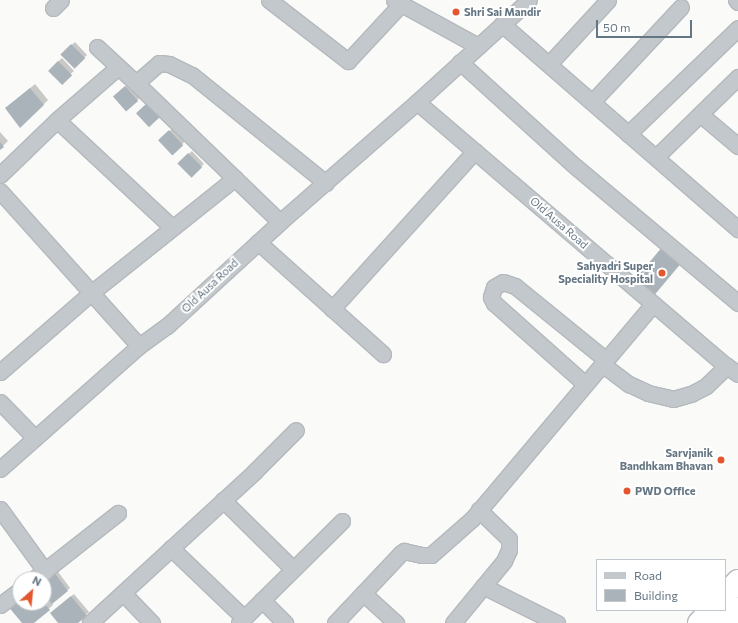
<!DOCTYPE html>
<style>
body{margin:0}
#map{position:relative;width:738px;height:623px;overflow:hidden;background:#fafaf8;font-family:Commissioner,sans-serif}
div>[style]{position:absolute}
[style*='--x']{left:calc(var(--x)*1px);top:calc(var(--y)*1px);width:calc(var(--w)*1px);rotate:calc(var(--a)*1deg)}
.shadow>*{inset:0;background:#0003;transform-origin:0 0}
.building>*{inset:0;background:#aab3b9;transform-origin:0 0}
.roads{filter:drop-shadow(1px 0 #b4b9bd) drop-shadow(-1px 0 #b4b9bd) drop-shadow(0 1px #b4b9bd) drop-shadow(0 -1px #b4b9bd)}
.minor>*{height:15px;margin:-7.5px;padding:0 7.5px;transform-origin:7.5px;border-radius:7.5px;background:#c3c8cc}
.highway>*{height:22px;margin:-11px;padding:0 11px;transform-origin:11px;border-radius:11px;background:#fff}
.dots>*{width:11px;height:11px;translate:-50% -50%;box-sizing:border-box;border:2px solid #fff;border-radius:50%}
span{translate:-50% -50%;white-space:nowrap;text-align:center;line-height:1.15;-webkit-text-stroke:4px #fff;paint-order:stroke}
.poi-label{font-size:11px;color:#657683;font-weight:700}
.left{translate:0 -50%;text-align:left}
.right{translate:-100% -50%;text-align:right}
.street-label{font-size:11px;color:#657683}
.legend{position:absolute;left:596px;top:559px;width:130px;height:52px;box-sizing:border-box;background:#fff;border:1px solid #c1c8cd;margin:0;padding:5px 7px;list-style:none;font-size:12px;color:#657683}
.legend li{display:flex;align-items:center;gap:8px;height:20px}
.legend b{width:20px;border:1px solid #c1c8cd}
.north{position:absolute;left:12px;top:571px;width:40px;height:40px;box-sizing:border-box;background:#fff;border:1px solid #c1c8cd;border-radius:50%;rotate:27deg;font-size:11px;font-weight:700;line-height:16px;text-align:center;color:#657683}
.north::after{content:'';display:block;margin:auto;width:14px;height:18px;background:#e4572e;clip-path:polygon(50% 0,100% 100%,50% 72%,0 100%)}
.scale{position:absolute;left:596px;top:20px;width:96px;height:18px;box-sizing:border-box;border:2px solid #657683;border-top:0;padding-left:5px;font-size:12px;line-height:14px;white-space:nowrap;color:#657683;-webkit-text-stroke:3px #fff;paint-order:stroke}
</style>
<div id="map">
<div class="shadow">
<div style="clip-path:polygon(75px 42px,87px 55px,84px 58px,65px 51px)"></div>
<div style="clip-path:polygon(62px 58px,74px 71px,60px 83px,51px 68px)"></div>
<div style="clip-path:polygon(35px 84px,48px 100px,43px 105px,11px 104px)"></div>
<div style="left:128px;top:84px;width:18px;height:18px;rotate:47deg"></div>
<div style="left:173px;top:128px;width:18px;height:18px;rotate:47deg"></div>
<div style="clip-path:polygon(0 132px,8px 141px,0 149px)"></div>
<div style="clip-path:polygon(192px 151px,204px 164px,201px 167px,178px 163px)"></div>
<div style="clip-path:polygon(56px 569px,70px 588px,52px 603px,53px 605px,32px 623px,23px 623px,20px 603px,44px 603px,44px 579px)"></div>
<div style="clip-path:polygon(74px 594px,89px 612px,76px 623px,60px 623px,54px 610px)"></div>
</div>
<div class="building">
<div style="left:71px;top:44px;width:20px;height:15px;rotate:45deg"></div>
<div style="left:58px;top:61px;width:20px;height:14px;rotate:45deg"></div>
<div style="left:125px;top:86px;width:20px;height:16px;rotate:49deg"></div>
<div style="clip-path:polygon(30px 88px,44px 105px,20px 128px,5px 108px)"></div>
<div style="left:147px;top:103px;width:19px;height:15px;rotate:47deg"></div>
<div style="left:169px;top:130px;width:21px;height:15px;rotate:47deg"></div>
<div style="clip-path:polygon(0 142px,4px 147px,0 150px)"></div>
<div style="left:188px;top:153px;width:20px;height:15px;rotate:45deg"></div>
<div style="left:663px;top:246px;width:25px;height:49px;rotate:40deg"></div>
<div style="clip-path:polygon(53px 571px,68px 591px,52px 604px,44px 594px,44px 578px)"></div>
<div style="clip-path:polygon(20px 594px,20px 603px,44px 603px,50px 610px,34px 623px,22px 623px,7px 605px)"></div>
<div style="clip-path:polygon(71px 596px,87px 616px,78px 623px,58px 623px,50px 613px)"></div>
</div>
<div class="roads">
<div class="minor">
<div style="--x:269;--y:0;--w:100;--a:37.7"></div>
<div style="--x:348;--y:61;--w:76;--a:-47.1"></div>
<div style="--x:394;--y:0;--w:96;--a:28.7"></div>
<div style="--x:736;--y:0;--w:3;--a:45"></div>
<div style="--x:53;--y:8;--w:11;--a:-45"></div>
<div style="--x:502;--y:24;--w:313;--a:41"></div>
<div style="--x:97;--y:47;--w:53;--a:42.7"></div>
<div style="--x:136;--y:83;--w:200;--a:44"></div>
<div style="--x:460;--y:62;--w:156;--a:42.2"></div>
<div style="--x:576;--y:167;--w:212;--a:40"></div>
<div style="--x:549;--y:64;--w:87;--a:-47.3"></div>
<div style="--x:136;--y:83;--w:30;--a:-41"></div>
<div style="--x:159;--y:63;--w:10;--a:6"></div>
<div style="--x:169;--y:64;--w:25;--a:26"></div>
<div style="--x:192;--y:75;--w:172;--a:38.9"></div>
<div style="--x:417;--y:102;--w:151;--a:-42.3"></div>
<div style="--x:592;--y:102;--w:130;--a:-46.9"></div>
<div style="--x:700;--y:114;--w:50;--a:40.1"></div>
<div style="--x:57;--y:120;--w:158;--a:43"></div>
<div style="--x:628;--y:134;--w:153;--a:-43.9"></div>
<div style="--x:656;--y:157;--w:115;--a:-44.3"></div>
<div style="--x:0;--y:175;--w:79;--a:-44"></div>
<div style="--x:57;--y:120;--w:81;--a:-41"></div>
<div style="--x:0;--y:191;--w:208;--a:48.1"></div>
<div style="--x:258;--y:242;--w:168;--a:41.9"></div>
<div style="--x:332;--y:309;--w:213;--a:-47.9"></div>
<div style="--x:602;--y:364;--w:34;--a:37"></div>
<div style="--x:629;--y:384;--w:21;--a:25"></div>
<div style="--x:648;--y:393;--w:26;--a:13"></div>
<div style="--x:673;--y:399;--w:19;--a:-16"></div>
<div style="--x:691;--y:394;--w:17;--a:-28"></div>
<div style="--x:706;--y:386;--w:29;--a:-44"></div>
<div style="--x:0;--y:372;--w:121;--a:-41"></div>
<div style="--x:91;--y:293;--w:184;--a:-38.6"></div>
<div style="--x:585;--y:384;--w:122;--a:-138.3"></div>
<div style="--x:494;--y:303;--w:7;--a:-117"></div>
<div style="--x:491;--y:297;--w:10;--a:-73"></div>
<div style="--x:494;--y:287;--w:10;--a:-29"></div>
<div style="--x:503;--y:282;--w:13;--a:18"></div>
<div style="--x:515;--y:286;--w:117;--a:39.1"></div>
<div style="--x:0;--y:402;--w:50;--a:45.8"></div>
<div style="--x:0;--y:469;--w:186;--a:-41.5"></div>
<div style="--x:139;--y:346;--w:34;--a:-36"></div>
<div style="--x:167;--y:326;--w:154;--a:-42.6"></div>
<div style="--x:280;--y:222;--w:182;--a:-41.2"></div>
<div style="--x:417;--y:102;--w:400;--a:40.5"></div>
<div style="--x:721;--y:362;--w:21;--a:35"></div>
<div style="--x:223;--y:500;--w:98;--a:44.6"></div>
<div style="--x:0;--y:509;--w:77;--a:54"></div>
<div style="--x:171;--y:548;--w:101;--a:43.8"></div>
<div style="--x:34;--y:579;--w:107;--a:-38.2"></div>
<div style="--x:483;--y:586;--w:83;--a:26.6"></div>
<div style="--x:123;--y:593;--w:42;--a:46"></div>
<div style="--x:363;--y:593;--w:45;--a:42.3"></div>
<div style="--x:262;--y:600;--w:33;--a:45"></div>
<div style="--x:0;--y:605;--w:25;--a:-37"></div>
<div style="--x:90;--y:623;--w:223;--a:-42.6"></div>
<div style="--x:254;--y:472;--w:59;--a:-45"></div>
<div style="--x:239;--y:623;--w:145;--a:-44.7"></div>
<div style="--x:335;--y:623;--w:96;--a:-46.7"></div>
<div style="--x:401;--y:553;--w:4;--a:-34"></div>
<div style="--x:404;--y:551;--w:18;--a:13"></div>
<div style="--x:422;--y:555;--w:9;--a:0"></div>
<div style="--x:431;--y:555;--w:55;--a:-41.3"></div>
<div style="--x:472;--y:519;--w:281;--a:-49.9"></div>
<div style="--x:453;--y:623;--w:80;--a:-50.6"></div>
<div style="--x:504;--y:561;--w:12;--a:-66"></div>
<div style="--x:509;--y:550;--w:11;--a:-90"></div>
<div style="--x:509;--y:539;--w:42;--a:-136"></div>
</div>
<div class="highway">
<div style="--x:725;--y:595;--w:19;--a:-47"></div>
<div style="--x:699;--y:623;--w:18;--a:-47"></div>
<div style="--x:725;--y:623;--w:19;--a:-47"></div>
</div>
</div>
<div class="dots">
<div style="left:456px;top:12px;background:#e4572e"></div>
<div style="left:662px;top:273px;background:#e4572e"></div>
<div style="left:721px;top:460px;background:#e4572e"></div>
<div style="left:627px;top:491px;background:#e4572e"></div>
</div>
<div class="poi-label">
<span class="left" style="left:464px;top:12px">Shri Sai Mandir</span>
<span class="right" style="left:653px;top:273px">Sahyadri Super<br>Speciality Hospital</span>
<span class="right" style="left:713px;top:460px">Sarvjanik<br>Bandhkam Bhavan</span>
<span class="left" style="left:635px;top:491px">PWD Office</span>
</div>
<div class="street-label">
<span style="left:559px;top:223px;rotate:41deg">Old Ausa Road</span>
<span style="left:210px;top:286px;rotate:-43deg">Old Ausa Road</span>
</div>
<ul class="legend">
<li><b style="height:5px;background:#c3c8cc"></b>Road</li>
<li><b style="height:11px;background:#aab3b9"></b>Building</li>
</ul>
<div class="north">N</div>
<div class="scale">50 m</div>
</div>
